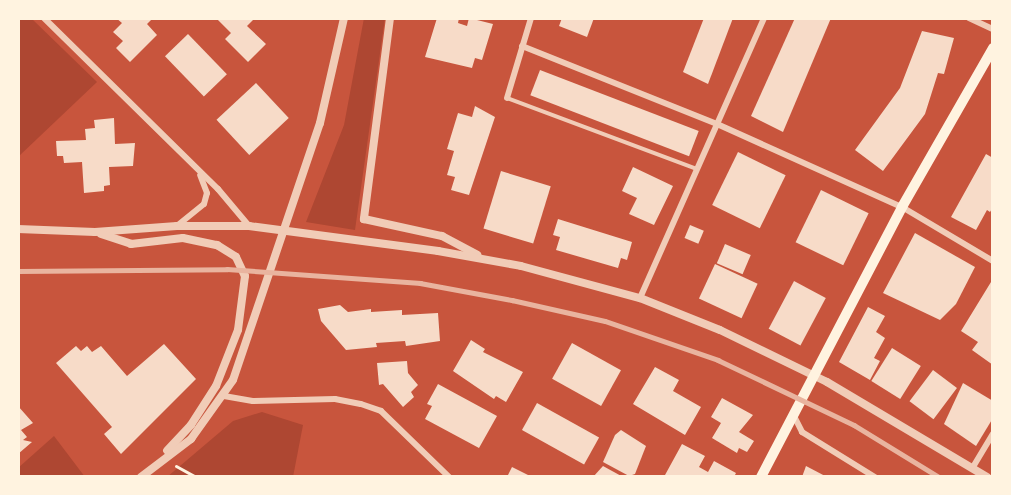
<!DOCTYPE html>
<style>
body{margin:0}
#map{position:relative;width:1011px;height:495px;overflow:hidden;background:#c8553d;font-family:"DejaVu Sans",sans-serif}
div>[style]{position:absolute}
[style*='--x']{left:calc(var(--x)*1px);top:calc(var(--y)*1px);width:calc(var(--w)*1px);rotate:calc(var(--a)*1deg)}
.green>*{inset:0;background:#ae4732}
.building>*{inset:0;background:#f7dbc8;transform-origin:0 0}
.path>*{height:3px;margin:-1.5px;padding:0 1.5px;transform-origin:1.5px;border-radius:1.5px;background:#fff3e0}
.service>*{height:4px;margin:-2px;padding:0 2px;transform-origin:2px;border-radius:2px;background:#f1ccb7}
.minor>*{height:6px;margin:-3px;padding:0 3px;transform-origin:3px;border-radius:3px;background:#f1ccb7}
.tertiary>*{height:8px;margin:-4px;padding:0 4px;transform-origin:4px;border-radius:4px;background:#f1ccb7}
.secondary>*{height:10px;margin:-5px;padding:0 5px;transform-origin:5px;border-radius:5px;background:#fff3e0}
.rail>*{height:4.5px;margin:-2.25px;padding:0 2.25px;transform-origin:2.25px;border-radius:2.25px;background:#e9b49f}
span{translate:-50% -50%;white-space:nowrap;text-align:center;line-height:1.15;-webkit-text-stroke:5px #fff3e0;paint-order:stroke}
.frame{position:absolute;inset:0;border:20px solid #fff3e0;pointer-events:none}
</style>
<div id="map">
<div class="green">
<div style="clip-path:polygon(18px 18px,31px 18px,97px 82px,18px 157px)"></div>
<div style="clip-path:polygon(364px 18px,385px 18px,355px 230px,306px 222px,344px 125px)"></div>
<div style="clip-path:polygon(262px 412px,303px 425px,293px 477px,167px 477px,233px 421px)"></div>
<div style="clip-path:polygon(54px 436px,85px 477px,18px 477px,18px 468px)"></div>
</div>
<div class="building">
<div style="clip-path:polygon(116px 18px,153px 18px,147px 24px,157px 35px,130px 62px,116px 48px,123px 41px,113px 32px,122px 23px)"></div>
<div style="clip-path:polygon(216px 18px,255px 18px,247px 26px,266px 44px,248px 62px,225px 39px,231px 33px)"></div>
<div style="clip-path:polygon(437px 18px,459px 18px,458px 23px,467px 26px,469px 18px,493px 24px,482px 60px,475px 58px,472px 68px,425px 57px)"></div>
<div style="clip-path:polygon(562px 18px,594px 18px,587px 37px,559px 26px)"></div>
<div style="clip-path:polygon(704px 18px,733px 18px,708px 84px,683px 72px)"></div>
<div style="clip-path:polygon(795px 18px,831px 18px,783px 132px,751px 116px)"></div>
<div style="clip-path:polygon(922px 31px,954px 38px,944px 74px,938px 73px,925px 114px,883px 171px,855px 150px,900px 88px)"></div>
<div style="left:188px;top:34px;width:56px;height:32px;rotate:46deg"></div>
<div style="left:540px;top:70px;width:170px;height:27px;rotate:21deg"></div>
<div style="left:256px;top:83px;width:48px;height:54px;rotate:47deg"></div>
<div style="clip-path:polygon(475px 106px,495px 117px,469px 195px,451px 190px,455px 177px,447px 175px,454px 151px,447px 149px,458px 113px,472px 117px)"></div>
<div style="clip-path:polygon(114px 118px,115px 144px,135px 143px,133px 166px,109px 167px,110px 185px,104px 186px,104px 191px,84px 193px,82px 162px,64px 163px,63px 156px,57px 156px,56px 141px,86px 140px,85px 129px,95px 128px,94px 120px)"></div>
<div style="left:738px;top:152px;width:53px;height:59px;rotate:26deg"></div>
<div style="clip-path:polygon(986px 154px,993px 158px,993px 207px,990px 212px,987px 210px,976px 230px,951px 217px)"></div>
<div style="clip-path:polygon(633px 167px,673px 186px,654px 225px,629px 214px,637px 198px,622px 191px)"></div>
<div style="left:501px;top:171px;width:52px;height:60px;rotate:17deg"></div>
<div style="left:821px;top:190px;width:53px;height:58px;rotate:26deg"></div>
<div style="clip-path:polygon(558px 219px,632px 242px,627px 260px,621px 258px,618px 268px,556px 250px,560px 237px,553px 235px)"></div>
<div style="left:690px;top:225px;width:15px;height:14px;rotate:23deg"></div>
<div style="clip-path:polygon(915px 233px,975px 267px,956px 304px,940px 320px,883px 293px)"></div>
<div style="left:725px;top:244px;width:28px;height:21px;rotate:23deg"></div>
<div style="left:715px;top:264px;width:47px;height:38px;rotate:25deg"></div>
<div style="left:794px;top:281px;width:36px;height:54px;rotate:28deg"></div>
<div style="clip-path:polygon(991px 282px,993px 284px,993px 365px,972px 350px,978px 342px,961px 331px)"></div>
<div style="clip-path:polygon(340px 305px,348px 312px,371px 309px,371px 312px,402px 310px,402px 315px,438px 313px,440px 341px,406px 346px,405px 341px,376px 343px,377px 347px,346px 350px,321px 321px,318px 309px)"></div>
<div style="clip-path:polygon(868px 307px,885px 316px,876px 332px,885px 338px,874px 358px,880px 361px,870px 380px,839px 362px)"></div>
<div style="clip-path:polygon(471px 340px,485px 349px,483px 352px,523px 372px,506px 402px,496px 396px,494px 399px,453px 371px)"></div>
<div style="left:572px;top:343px;width:56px;height:41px;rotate:29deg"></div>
<div style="clip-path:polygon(164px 344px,196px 379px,121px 454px,104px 434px,112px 427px,56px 363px,76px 346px,81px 351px,87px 346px,92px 352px,101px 346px,127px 376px)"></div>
<div style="left:892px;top:348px;width:34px;height:39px;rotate:32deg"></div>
<div style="clip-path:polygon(407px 361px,408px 373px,418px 385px,411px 392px,414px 397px,403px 407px,383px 384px,379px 385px,377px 363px)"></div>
<div style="clip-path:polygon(655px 367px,679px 380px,673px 391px,701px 407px,685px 435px,633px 404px)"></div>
<div style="left:933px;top:370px;width:30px;height:39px;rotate:37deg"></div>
<div style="clip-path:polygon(963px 383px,993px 401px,993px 418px,976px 446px,944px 424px)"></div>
<div style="clip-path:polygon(438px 384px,497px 416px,479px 448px,425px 419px,432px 406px,427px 404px)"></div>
<div style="clip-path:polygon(722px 398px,753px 415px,739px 432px,754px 441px,747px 452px,739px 448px,737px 453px,712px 438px,721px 423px,711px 417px)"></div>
<div style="left:537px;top:403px;width:71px;height:31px;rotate:29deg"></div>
<div style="clip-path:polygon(18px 406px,33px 423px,21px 430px,27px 437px,23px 440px,32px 442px,18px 454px)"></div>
<div style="clip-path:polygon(621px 430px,646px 446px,635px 474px,629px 476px,603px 462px,615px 435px)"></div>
<div style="clip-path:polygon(682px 444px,705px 456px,699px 467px,708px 472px,714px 461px,736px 473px,734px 477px,665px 475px)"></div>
<div style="clip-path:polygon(603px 466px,623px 477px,593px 477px)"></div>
<div style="clip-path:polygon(806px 466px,827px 477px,802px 477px)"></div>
<div style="clip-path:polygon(512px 467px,532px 477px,507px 477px)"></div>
</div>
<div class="path">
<div style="--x:176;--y:466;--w:23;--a:29"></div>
</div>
<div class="service">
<div style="--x:507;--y:98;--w:203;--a:20.5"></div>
</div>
<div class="minor">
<div style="--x:44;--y:18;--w:244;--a:44.5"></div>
<div style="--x:218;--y:189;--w:48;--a:50"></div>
<div style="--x:969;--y:18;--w:26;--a:25"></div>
<div style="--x:522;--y:46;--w:210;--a:21.8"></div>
<div style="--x:717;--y:124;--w:203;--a:24.2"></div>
<div style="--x:902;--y:207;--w:106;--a:30.7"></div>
<div style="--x:507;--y:98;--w:84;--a:-73.3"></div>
<div style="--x:178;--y:225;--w:33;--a:-39"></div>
<div style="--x:204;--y:204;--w:11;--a:-75"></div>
<div style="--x:207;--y:193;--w:19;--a:-111"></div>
<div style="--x:640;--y:298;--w:306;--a:-66.1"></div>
<div style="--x:224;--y:396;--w:29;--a:10"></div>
<div style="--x:253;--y:401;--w:82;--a:-1.4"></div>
<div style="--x:335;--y:399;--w:26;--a:11"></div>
<div style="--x:361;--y:404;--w:21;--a:19"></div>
<div style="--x:381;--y:411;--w:95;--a:44.1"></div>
<div style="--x:794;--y:416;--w:18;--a:63"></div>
<div style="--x:802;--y:432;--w:86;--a:31.7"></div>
<div style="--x:973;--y:467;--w:39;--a:-59"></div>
</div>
<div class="tertiary">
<div style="--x:390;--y:18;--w:203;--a:97.4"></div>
<div style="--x:364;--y:219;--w:80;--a:12.3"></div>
<div style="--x:442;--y:236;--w:40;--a:28"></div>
<div style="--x:18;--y:229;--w:77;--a:2.2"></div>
<div style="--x:95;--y:232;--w:82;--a:-4.2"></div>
<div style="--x:177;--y:226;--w:72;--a:0"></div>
<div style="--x:249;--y:226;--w:191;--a:7.5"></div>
<div style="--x:438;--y:251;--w:84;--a:10.2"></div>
<div style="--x:521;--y:266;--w:123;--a:15.1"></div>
<div style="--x:640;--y:298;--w:86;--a:21.8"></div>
<div style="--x:720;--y:330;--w:119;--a:25.9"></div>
<div style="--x:827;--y:382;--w:186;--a:30.7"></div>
<div style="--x:101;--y:234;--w:32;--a:18"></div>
<div style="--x:131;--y:244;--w:52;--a:-6.6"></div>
<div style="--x:183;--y:238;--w:35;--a:12"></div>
<div style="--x:217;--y:245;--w:22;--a:32"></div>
<div style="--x:236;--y:257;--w:21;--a:65"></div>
<div style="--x:245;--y:276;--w:54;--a:97.4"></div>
<div style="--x:238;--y:330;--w:60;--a:111.4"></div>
<div style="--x:216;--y:386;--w:46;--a:122.7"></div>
<div style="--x:191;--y:425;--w:35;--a:133"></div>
<div style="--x:141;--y:477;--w:63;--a:-37.2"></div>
<div style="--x:191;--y:439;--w:72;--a:-54.6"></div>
<div style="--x:233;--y:380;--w:271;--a:-71.3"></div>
<div style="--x:320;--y:123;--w:108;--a:-77.1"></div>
</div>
<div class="secondary">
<div style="--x:761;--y:477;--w:305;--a:-62.4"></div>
<div style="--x:902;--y:207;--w:183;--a:-60.2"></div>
</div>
<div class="rail">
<div style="--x:18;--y:271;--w:209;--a:-0.5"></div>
<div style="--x:227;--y:269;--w:194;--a:4.1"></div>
<div style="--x:420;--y:283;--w:94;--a:10.5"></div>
<div style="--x:512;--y:300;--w:95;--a:12.7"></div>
<div style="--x:605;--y:321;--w:120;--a:19"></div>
<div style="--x:718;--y:360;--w:151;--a:25.5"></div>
<div style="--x:854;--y:425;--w:100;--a:31.5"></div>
</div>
<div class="frame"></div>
</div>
